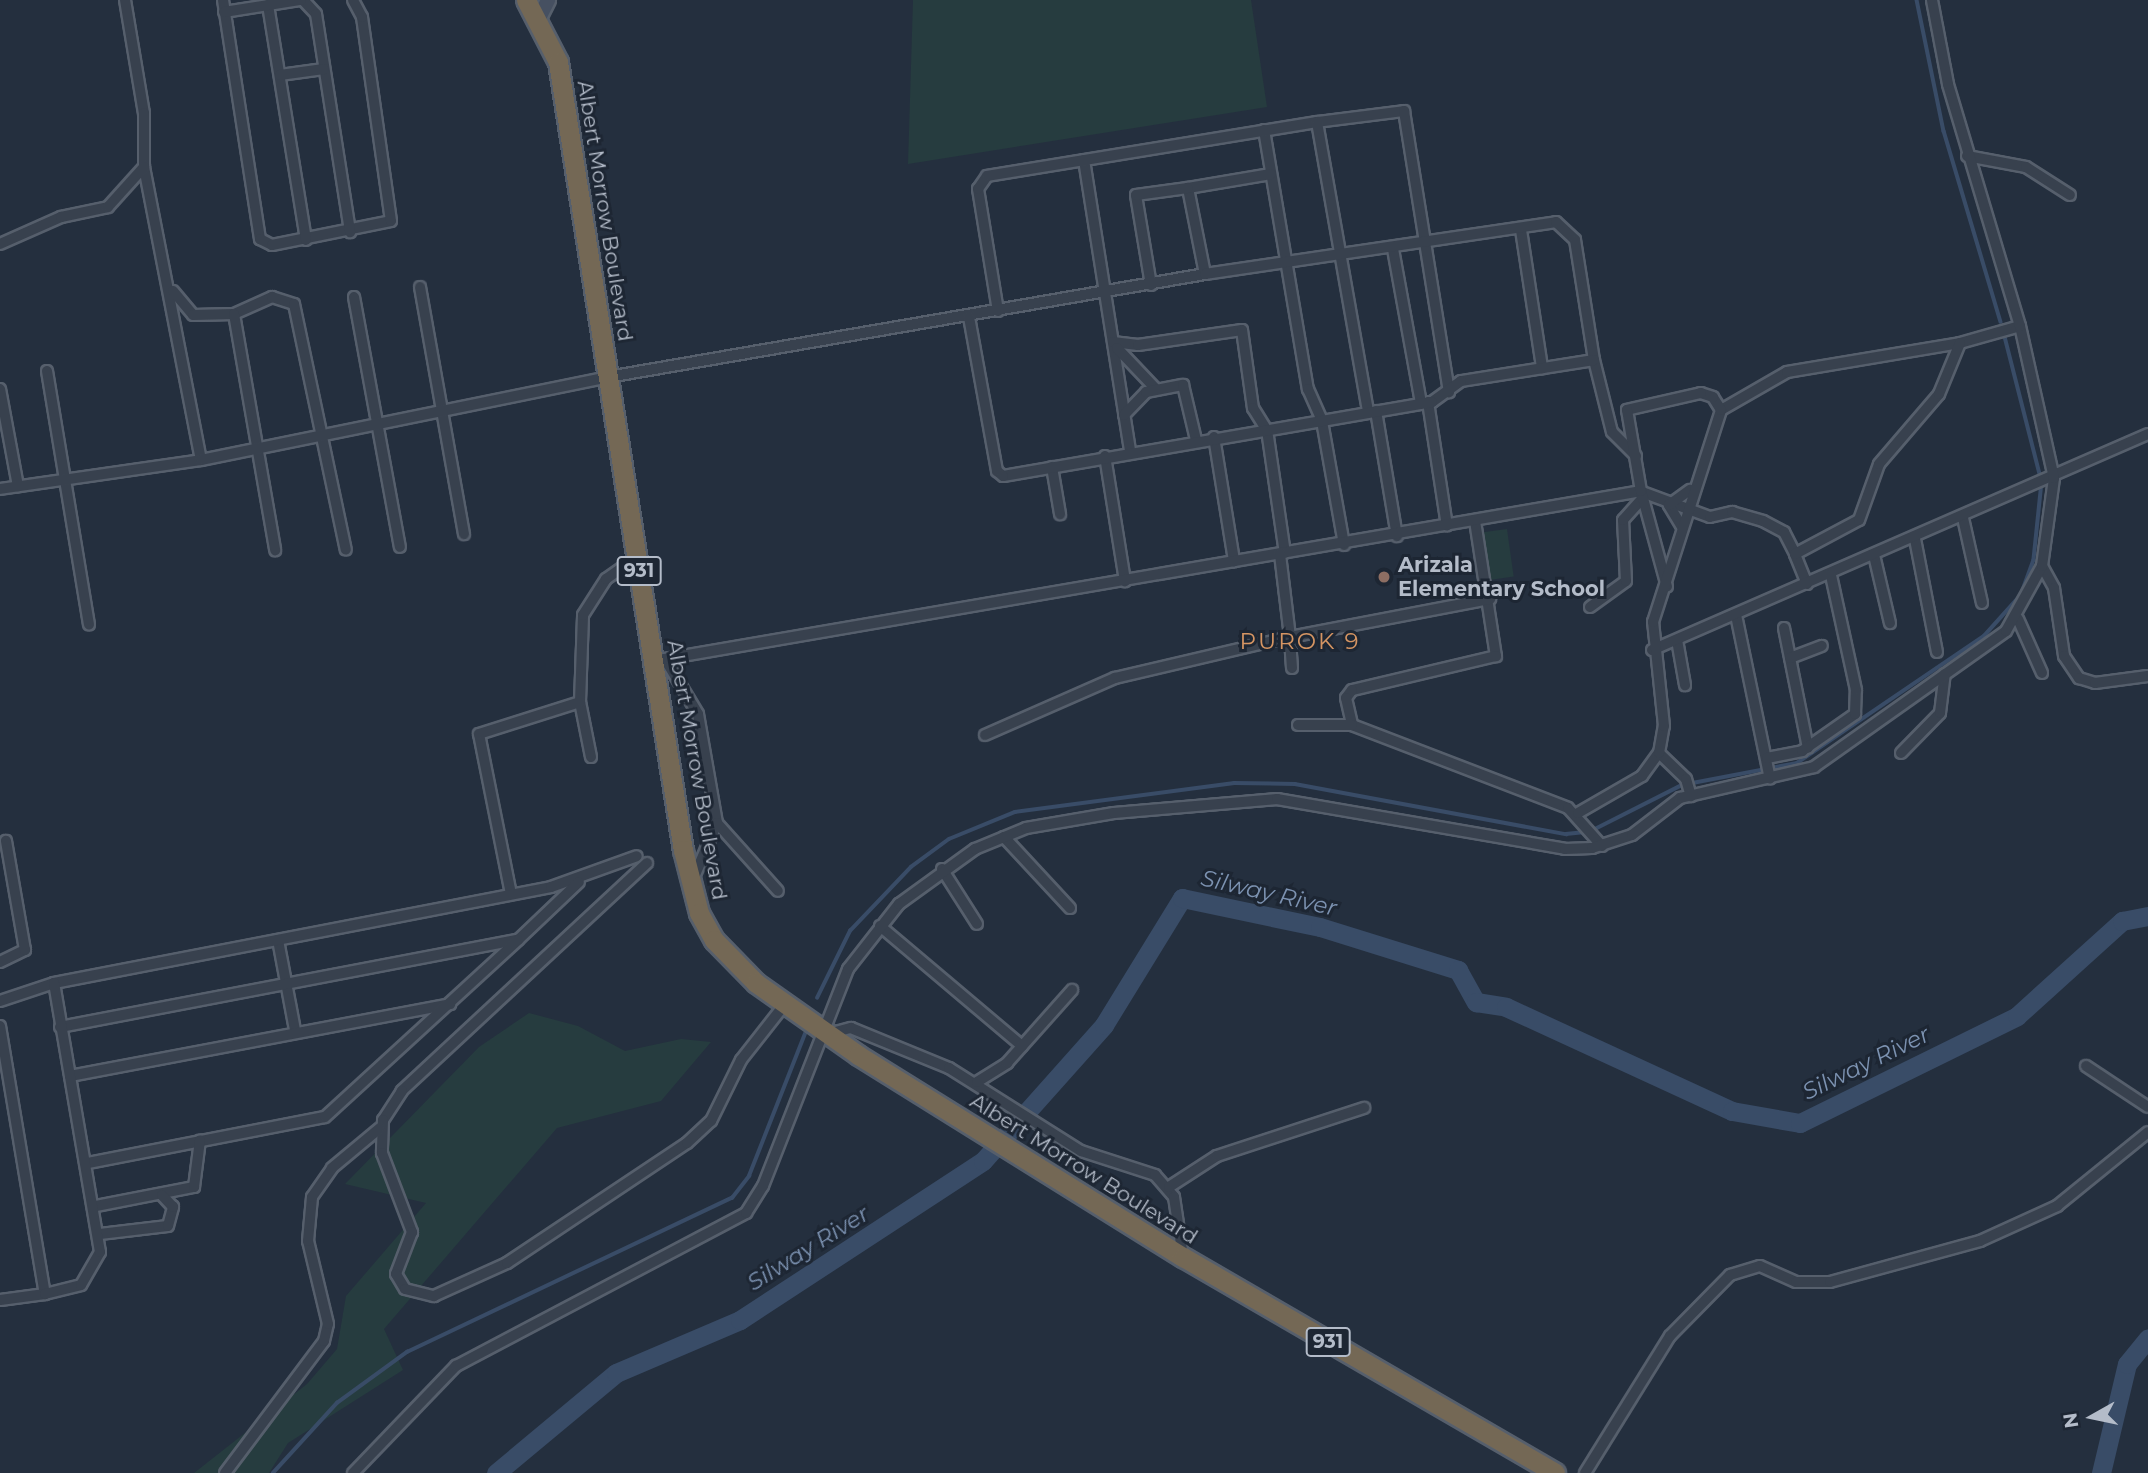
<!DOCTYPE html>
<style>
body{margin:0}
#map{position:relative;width:2148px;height:1473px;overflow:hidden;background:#242f3e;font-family:Montserrat,sans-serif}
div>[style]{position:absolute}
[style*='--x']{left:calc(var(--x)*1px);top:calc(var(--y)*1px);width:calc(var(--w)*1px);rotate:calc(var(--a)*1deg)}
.green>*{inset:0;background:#263c3f;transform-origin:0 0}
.stream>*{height:3.5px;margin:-1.75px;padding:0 1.75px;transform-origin:1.75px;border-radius:1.75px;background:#394c67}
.river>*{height:19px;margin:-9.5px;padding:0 9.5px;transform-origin:9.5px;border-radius:9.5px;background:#394c67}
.roads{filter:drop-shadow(2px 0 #565f6c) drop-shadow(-2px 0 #565f6c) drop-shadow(0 2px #565f6c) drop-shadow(0 -2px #565f6c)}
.street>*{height:10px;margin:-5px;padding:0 5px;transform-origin:5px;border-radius:5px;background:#38414e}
.secondary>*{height:14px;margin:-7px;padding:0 7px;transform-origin:7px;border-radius:7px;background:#465061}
.highway>*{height:19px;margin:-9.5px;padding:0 9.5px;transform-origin:9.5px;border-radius:9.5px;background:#746855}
.dots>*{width:19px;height:19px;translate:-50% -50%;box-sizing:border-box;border:4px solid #1d2633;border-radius:50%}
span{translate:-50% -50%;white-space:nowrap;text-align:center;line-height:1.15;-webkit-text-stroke:6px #1d2633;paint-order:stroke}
.shield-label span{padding:2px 5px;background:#1d2633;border:2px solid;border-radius:5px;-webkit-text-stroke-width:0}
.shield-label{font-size:19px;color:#b4bcc9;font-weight:700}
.street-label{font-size:21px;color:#b4bcc9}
.poi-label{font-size:21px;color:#b4bcc9;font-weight:700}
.left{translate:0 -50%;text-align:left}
.neighbourhood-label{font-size:23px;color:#d59563;letter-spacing:2px}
.water-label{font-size:23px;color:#7c92b1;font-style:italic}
.north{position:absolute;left:2057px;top:1382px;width:70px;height:70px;-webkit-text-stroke:5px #1d2633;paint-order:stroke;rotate:261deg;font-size:19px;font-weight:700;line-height:28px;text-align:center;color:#b4bcc9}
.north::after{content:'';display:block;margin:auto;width:24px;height:32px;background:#b4bcc9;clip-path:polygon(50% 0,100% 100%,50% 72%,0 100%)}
</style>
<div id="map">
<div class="green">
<div style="clip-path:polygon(913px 0,1251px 0,1267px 107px,908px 164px)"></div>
<div style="left:1507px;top:529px;width:48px;height:26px;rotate:82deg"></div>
<div style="clip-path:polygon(529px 1013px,578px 1026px,625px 1051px,681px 1039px,711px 1042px,661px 1101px,557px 1128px,384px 1329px,403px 1370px,288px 1443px,269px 1473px,194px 1473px,307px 1384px,337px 1349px,346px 1296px,426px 1203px,345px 1184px,479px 1047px)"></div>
</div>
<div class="stream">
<div style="--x:1917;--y:0;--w:134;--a:78.4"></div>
<div style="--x:1944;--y:131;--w:199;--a:73.4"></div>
<div style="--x:2004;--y:333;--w:154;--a:75.7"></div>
<div style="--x:2042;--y:482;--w:78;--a:95.9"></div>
<div style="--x:2034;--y:560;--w:32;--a:110"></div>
<div style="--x:1593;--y:830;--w:100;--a:-26.8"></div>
<div style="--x:1682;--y:785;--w:117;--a:-10.8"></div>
<div style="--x:1797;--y:763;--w:226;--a:-34.2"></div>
<div style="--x:1984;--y:636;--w:52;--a:-48.1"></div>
<div style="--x:817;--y:998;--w:75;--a:-63.8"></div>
<div style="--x:850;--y:931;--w:88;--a:-46.4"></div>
<div style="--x:911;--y:867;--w:47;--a:-36.4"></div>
<div style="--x:949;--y:839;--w:71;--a:-22.2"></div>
<div style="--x:1015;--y:812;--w:221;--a:-7.5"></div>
<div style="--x:1234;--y:783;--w:61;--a:0.9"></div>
<div style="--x:1295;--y:784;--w:276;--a:10.5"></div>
<div style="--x:1566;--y:834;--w:19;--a:-6"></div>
<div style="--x:273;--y:1473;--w:95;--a:-47.6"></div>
<div style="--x:337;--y:1403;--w:87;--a:-36.1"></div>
<div style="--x:407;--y:1352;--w:360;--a:-25.4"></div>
<div style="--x:732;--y:1198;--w:28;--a:-52"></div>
<div style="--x:749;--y:1176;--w:153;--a:-68.5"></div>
</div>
<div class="river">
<div style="--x:496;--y:1473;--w:156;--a:-39.8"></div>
<div style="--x:616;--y:1373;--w:135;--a:-23.1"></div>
<div style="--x:740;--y:1320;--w:290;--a:-33.2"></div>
<div style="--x:983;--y:1161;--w:182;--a:-48.3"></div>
<div style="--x:1104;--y:1025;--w:149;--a:-58.4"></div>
<div style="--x:1182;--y:898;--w:141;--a:11.9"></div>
<div style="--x:1320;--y:927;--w:145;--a:17.3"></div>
<div style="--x:1458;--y:970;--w:37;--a:61"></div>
<div style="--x:1476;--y:1002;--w:30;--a:9"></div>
<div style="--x:1506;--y:1007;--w:249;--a:24.7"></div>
<div style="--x:1732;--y:1111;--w:69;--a:10"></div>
<div style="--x:1800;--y:1123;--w:242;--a:-26.2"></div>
<div style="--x:2017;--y:1016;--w:142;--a:-42.1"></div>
<div style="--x:2122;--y:921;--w:26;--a:-11"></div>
<div style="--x:2101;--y:1473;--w:112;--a:-76.6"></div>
<div style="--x:2127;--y:1364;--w:33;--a:-51"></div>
</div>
<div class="roads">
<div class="street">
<div style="--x:125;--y:0;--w:115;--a:80.5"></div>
<div style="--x:144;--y:113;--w:54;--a:90"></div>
<div style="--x:144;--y:167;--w:298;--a:79"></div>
<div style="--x:223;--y:0;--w:242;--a:81.2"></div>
<div style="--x:260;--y:239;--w:13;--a:27"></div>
<div style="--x:272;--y:245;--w:121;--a:-11.4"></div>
<div style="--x:391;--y:221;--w:206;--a:-98.1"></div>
<div style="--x:362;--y:17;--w:19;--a:-118"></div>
<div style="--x:303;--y:0;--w:19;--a:47"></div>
<div style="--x:316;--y:14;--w:221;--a:81.1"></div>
<div style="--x:268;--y:5;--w:238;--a:80.8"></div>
<div style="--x:224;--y:12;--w:78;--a:-8.9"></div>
<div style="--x:280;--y:75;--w:44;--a:-7.8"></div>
<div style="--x:1317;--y:122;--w:88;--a:-7.2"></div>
<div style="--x:1404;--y:111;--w:285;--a:80.9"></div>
<div style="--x:1264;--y:130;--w:263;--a:80.4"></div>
<div style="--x:1308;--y:389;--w:35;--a:66"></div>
<div style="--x:1322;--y:421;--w:126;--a:79.9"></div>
<div style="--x:1967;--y:156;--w:60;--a:10.6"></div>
<div style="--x:2026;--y:167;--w:52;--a:32.5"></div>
<div style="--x:1084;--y:160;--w:296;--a:81"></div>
<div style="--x:1521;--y:230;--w:140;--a:81.3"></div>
<div style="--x:0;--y:244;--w:67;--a:-23.9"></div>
<div style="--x:61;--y:217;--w:48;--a:-12"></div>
<div style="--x:108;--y:207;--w:54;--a:-48"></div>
<div style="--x:1393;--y:249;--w:157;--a:79.7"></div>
<div style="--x:1205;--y:274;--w:88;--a:-101.2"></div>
<div style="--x:1188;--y:188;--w:84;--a:-9.6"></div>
<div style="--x:1151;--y:285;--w:91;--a:-99.5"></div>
<div style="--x:1136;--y:195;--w:52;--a:-7.7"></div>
<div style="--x:420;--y:287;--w:251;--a:79.9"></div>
<div style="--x:173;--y:291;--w:31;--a:50"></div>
<div style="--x:193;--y:315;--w:41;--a:-1.4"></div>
<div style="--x:234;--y:314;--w:42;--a:-24.1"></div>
<div style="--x:272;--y:297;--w:23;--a:18"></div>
<div style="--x:294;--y:304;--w:251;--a:78.1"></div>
<div style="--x:354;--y:297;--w:254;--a:79.6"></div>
<div style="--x:998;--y:311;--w:124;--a:-99.3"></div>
<div style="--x:978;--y:189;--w:16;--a:-55"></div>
<div style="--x:987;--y:176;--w:334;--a:-9.3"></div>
<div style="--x:1317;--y:122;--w:294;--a:80"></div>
<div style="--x:234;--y:314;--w:240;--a:80.1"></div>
<div style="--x:1113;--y:342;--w:25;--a:7"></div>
<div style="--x:1138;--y:345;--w:105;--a:-8.2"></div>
<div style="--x:1242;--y:330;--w:79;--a:82"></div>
<div style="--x:1253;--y:408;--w:26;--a:58"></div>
<div style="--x:1267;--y:430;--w:124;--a:81.7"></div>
<div style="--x:1117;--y:348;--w:55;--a:46.5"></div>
<div style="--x:1594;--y:360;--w:74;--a:76"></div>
<div style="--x:1612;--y:432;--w:34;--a:45"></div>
<div style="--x:47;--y:371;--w:257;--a:80.6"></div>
<div style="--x:0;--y:389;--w:99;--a:79.5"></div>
<div style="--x:1428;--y:402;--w:125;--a:81.3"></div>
<div style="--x:1721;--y:410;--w:76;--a:-29.9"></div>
<div style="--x:1787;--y:372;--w:175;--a:-9.5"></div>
<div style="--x:1960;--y:343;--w:62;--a:-15.8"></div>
<div style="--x:1376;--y:411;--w:127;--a:80.5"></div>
<div style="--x:1124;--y:415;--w:32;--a:-46"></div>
<div style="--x:1146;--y:392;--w:38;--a:-11"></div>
<div style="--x:1183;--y:385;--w:57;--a:76.7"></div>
<div style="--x:1214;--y:437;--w:126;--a:80.8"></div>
<div style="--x:1105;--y:456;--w:127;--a:80.9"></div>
<div style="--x:1052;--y:467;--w:48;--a:80.3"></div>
<div style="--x:0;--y:489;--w:203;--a:-8.2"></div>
<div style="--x:201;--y:460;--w:415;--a:-11.5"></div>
<div style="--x:608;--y:377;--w:606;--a:-9.79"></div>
<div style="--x:1205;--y:274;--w:355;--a:-8.4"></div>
<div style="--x:1556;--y:222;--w:26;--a:43"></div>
<div style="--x:1575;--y:240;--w:121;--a:81"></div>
<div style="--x:1594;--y:360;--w:135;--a:171"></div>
<div style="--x:1461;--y:381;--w:36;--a:144"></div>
<div style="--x:1432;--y:402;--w:435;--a:170.2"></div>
<div style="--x:1003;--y:476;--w:8;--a:-140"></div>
<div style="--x:997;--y:471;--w:157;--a:-100.3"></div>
<div style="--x:1642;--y:492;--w:72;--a:20.2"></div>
<div style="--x:1710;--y:517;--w:23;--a:-13"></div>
<div style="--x:1732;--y:512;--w:32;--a:16"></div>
<div style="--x:1763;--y:521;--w:24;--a:28"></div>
<div style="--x:1784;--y:532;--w:25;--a:63"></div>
<div style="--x:1963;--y:518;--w:87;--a:77.4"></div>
<div style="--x:1475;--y:521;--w:137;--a:81.2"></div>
<div style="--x:1496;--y:656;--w:148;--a:166.7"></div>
<div style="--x:1352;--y:690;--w:10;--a:127"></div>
<div style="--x:1346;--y:698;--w:28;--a:77"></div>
<div style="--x:1352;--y:725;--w:231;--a:21"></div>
<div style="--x:1568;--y:808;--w:51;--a:48.2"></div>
<div style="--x:1682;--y:527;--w:26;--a:-121"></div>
<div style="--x:1669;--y:505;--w:26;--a:-36"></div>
<div style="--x:1915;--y:539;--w:115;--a:79"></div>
<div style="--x:1874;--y:555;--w:70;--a:76.8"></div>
<div style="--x:2042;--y:566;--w:25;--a:61"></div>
<div style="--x:2054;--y:588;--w:69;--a:81.6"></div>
<div style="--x:2064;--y:656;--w:27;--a:56"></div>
<div style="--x:2079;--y:678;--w:17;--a:17"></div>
<div style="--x:2095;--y:683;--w:53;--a:-7.5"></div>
<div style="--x:1807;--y:584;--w:32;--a:-112"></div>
<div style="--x:1795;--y:554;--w:72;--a:-28"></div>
<div style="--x:1859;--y:520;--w:59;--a:-70.3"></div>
<div style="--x:1879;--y:464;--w:92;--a:-49.4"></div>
<div style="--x:1939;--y:394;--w:55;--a:-67.6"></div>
<div style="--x:1590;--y:607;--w:44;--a:-35.8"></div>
<div style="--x:1626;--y:581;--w:61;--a:-92.8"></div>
<div style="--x:1623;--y:520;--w:30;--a:-48"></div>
<div style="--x:1736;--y:615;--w:167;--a:78.3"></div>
<div style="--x:2018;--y:619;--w:59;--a:66"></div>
<div style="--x:1784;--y:628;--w:122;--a:78.7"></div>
<div style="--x:1677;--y:640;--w:46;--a:79.9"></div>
<div style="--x:1652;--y:650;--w:541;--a:-23.53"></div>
<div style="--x:1790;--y:658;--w:34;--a:-21"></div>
<div style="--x:665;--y:659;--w:64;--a:59"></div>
<div style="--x:698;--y:714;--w:111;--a:80.1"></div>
<div style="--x:717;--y:823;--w:64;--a:113"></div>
<div style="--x:653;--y:661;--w:1003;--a:-9.76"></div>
<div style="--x:1641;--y:491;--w:99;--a:74.8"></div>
<div style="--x:1292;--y:668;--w:31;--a:-94"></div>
<div style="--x:1290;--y:637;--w:204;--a:-10.8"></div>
<div style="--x:1298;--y:725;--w:54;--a:0"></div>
<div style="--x:985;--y:735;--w:142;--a:-23.7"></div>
<div style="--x:1115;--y:678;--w:180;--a:-13.2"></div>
<div style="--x:1290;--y:637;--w:84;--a:-96.9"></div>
<div style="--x:1659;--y:753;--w:37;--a:44"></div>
<div style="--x:1686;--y:779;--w:18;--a:74"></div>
<div style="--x:1901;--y:753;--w:56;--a:-45.7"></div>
<div style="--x:1940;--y:713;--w:39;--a:-83"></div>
<div style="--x:591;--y:757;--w:56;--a:-101.3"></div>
<div style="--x:580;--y:702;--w:87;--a:-88"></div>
<div style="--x:583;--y:615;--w:43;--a:-57.4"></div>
<div style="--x:606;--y:579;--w:38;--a:-35"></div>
<div style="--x:1767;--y:758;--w:36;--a:-11"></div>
<div style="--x:1802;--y:751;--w:65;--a:-34.9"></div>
<div style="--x:1855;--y:714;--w:24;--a:-88"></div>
<div style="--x:1856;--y:690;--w:118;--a:-102.3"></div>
<div style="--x:1578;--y:813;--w:74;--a:-30"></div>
<div style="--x:1642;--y:776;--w:29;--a:-54"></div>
<div style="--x:1659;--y:753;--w:27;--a:-80"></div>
<div style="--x:1664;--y:726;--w:105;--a:-96"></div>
<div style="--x:1653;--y:622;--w:223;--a:-72.2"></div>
<div style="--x:1721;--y:410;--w:15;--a:-122"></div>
<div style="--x:1713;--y:397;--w:13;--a:-162"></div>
<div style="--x:1701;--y:393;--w:76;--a:167.1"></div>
<div style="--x:1627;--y:410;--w:82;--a:80.2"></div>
<div style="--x:717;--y:823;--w:91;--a:48.1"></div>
<div style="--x:1004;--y:837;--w:97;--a:47.1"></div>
<div style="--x:647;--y:863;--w:335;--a:137.1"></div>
<div style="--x:402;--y:1091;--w:35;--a:123"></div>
<div style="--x:383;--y:1120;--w:33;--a:92"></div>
<div style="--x:382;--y:1153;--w:85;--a:69.2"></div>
<div style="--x:412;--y:1232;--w:45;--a:110.9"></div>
<div style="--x:396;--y:1274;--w:17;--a:59"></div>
<div style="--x:405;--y:1289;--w:30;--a:14"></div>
<div style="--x:434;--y:1296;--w:80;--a:-24.3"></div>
<div style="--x:507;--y:1263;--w:216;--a:-33.7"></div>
<div style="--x:687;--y:1143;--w:33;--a:-43"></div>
<div style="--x:711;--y:1121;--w:68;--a:-63.8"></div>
<div style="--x:741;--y:1060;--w:71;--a:-51.8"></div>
<div style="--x:942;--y:869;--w:65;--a:57.5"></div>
<div style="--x:511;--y:894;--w:163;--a:-101.3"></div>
<div style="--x:479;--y:734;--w:106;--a:-17.6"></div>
<div style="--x:880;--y:926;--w:186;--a:40.2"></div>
<div style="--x:278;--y:940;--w:92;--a:79.3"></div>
<div style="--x:0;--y:962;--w:28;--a:-26"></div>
<div style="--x:25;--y:950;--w:111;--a:-99.9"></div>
<div style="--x:0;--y:1001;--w:57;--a:-18.4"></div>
<div style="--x:54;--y:983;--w:506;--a:-10.93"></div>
<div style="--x:551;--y:887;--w:91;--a:-19.8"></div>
<div style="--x:0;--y:1026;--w:272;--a:80.5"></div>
<div style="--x:45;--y:1294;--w:45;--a:172.4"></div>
<div style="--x:60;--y:1027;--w:466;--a:-10.8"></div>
<div style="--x:518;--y:940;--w:84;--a:-43.6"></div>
<div style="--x:828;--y:1034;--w:24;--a:-15"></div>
<div style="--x:851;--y:1028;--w:106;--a:22.2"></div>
<div style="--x:949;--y:1068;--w:156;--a:32.2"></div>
<div style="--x:1081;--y:1151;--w:78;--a:18"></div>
<div style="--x:1155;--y:1175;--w:29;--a:49"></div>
<div style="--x:1174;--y:1197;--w:61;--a:81.5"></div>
<div style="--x:2086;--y:1066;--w:74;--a:33.5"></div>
<div style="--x:70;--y:1076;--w:387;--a:-10.7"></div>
<div style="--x:977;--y:1082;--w:36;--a:-32"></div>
<div style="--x:1007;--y:1063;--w:98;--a:-48.3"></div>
<div style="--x:88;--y:1163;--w:241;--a:-11"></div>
<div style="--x:325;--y:1117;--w:262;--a:-42.5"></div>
<div style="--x:1169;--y:1187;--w:57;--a:-32.9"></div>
<div style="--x:1217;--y:1156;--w:155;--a:-18.1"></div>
<div style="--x:96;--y:1206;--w:100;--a:-11"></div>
<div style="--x:194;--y:1187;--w:47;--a:-82.7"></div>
<div style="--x:100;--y:1234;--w:68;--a:-6.7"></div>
<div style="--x:168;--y:1226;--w:20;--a:-75"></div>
<div style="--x:173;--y:1207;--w:16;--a:-133"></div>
<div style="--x:45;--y:1294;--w:37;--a:-14"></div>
<div style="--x:81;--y:1285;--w:38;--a:-60"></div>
<div style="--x:100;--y:1252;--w:273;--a:-99.7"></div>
<div style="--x:225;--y:1473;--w:165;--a:-53.1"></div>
<div style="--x:324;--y:1341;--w:17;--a:-77"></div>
<div style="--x:328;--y:1324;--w:85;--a:-103.5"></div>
<div style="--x:308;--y:1241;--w:44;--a:-84.8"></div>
<div style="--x:312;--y:1197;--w:35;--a:-55"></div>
<div style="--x:332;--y:1168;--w:62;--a:-39.8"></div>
<div style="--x:353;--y:1473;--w:149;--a:-46.1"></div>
<div style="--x:456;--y:1366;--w:328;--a:-27.8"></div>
<div style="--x:746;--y:1213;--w:32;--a:-58"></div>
<div style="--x:763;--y:1186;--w:233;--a:-68.6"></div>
<div style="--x:848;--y:969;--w:83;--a:-51.9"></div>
<div style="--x:899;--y:904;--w:94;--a:-35.9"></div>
<div style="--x:975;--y:849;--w:55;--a:-22.4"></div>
<div style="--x:1026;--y:828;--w:89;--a:-9.7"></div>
<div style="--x:1114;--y:813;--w:164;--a:-4.9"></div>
<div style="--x:1277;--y:799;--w:292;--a:9.8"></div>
<div style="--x:1565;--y:849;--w:27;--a:-2"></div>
<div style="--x:1592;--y:848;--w:42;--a:-18"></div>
<div style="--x:1632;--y:835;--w:61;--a:-37.6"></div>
<div style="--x:1680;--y:798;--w:138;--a:-13"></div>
<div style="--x:1814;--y:767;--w:235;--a:-35.3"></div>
<div style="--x:2006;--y:631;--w:74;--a:-61"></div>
<div style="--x:2042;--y:566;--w:89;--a:-82.2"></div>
<div style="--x:2054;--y:478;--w:156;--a:-102.6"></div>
<div style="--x:2020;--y:326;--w:252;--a:-106.6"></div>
<div style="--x:1948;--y:84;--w:86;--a:-100.8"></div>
<div style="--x:1585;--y:1473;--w:161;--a:-58.2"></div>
<div style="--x:1670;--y:1336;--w:86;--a:-45.5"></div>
<div style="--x:1730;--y:1275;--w:31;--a:-17"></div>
<div style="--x:1760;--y:1266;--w:39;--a:24"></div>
<div style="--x:1796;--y:1282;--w:34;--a:0"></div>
<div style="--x:1830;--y:1282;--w:156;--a:-15.3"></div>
<div style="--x:1980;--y:1241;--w:85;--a:-24.4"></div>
<div style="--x:2057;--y:1206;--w:117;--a:-39.1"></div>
</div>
<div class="secondary">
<div style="--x:539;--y:18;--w:20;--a:-63"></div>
</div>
<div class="highway">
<div style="--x:526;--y:0;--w:70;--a:62.7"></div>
<div style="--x:558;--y:62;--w:798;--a:80.99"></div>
<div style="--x:683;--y:850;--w:65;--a:75.7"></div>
<div style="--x:699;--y:913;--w:31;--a:61"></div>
<div style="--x:714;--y:940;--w:60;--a:45.7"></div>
<div style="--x:756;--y:983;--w:125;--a:35.2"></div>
<div style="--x:858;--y:1055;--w:383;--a:31.9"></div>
<div style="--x:1183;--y:1257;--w:430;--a:30.1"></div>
</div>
</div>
<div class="dots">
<div style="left:1384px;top:577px;background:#8d6e63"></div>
</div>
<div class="shield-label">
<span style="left:639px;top:571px">931</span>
<span style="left:1328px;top:1342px">931</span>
</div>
<div class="street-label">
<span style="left:605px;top:211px;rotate:81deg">Albert Morrow Boulevard</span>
<span style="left:697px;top:770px;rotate:80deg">Albert Morrow Boulevard</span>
<span style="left:1084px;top:1169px;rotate:32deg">Albert Morrow Boulevard</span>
</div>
<div class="poi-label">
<span class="left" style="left:1398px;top:577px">Arizala<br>Elementary School</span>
</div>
<div class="neighbourhood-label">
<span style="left:1300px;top:641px">PUROK 9</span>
</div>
<div class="water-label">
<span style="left:1269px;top:893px;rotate:13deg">Silway River</span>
<span style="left:1866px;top:1063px;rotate:-26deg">Silway River</span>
<span style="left:808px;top:1248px;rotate:-32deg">Silway River</span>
</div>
<div class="north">N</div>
</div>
